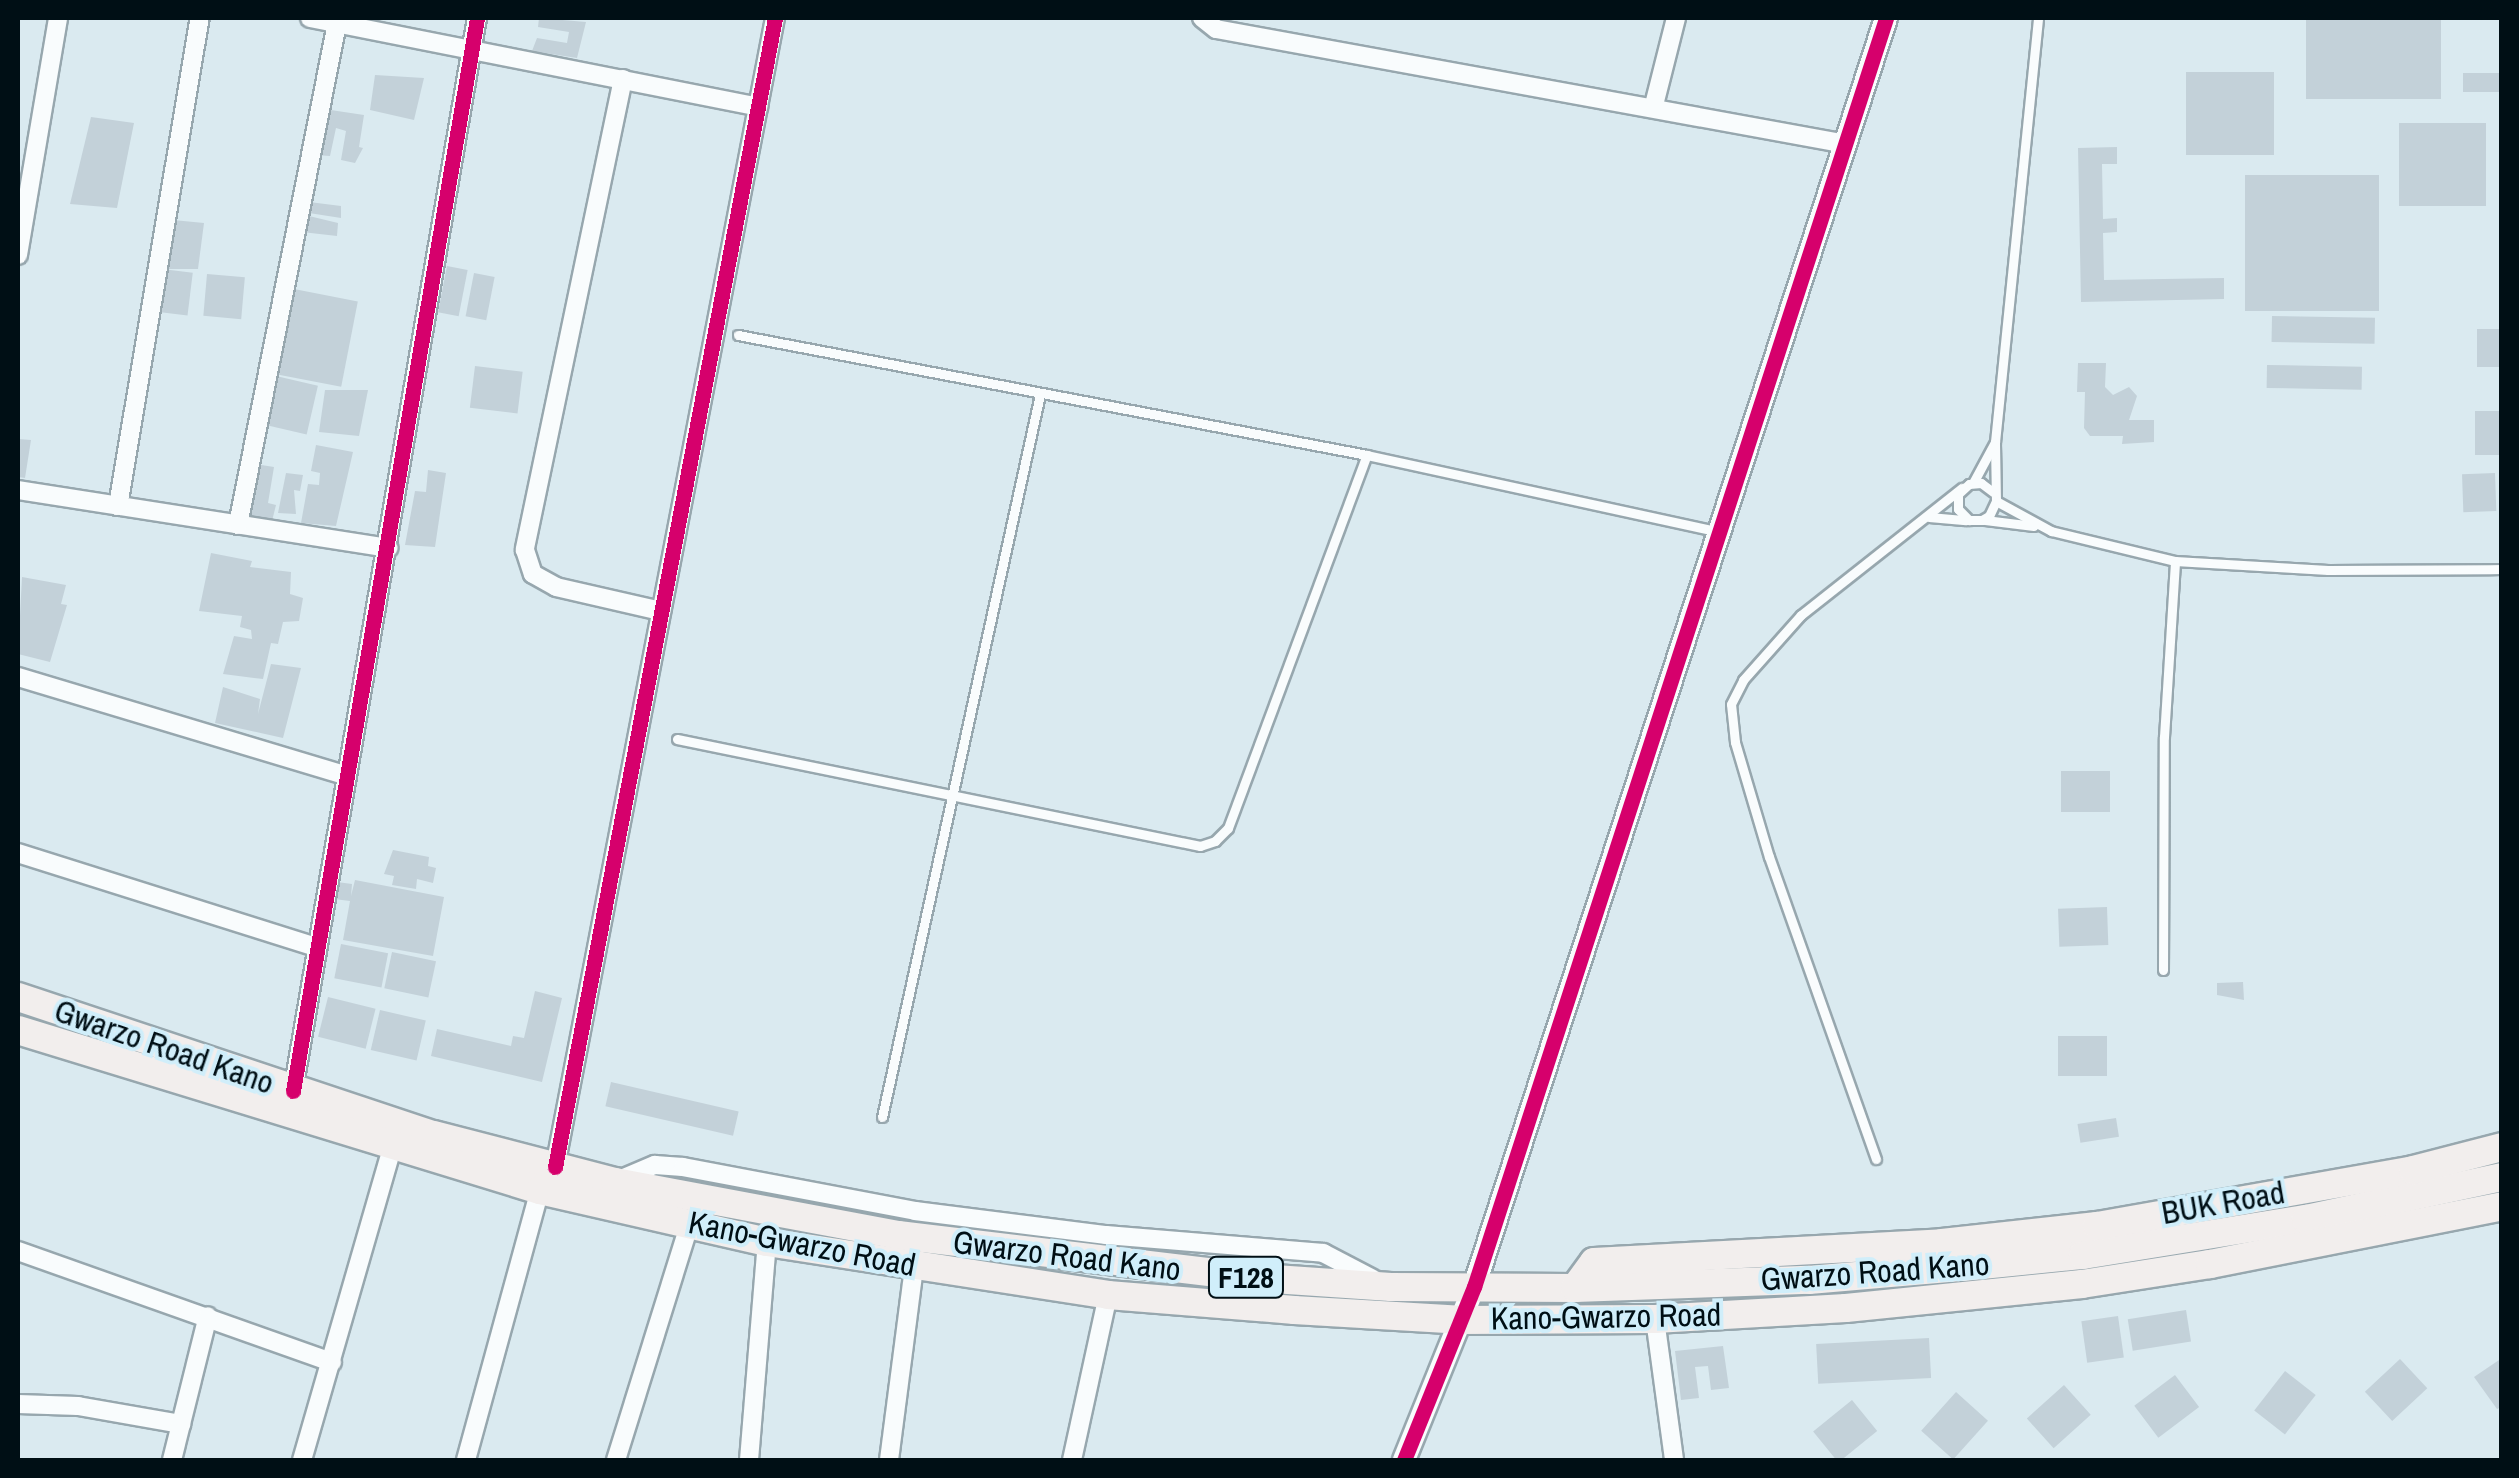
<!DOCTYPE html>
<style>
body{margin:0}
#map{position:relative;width:2519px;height:1478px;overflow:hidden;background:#daeaf0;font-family:"Archivo Narrow",sans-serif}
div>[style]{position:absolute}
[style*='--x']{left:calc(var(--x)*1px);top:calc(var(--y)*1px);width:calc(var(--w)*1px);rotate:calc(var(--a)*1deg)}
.building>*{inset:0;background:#c3d1d9;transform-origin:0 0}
.roads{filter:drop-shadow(2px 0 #97a7ae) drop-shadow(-2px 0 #97a7ae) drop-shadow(0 2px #97a7ae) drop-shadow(0 -2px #97a7ae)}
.service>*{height:9px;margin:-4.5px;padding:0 4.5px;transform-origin:4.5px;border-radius:4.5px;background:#f9fcfd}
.minor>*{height:18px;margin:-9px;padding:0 9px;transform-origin:9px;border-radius:9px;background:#f9fcfd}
.tertiary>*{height:22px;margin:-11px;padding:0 11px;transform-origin:11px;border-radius:11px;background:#f9fcfd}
.primary>*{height:28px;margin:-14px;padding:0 14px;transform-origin:14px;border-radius:14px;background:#f2eeed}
.cycleway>*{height:15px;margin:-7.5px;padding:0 7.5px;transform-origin:7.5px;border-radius:7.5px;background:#d6006c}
span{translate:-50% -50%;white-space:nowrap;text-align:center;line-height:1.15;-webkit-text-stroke:8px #d0eefa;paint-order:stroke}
.shield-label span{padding:2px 8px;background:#d0eefa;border:2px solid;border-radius:8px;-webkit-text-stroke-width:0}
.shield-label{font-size:30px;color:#000f15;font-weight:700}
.street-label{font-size:32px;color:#000f15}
.frame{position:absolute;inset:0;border:20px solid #000f15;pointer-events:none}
</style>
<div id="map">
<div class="building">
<div style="clip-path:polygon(539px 18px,586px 22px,577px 58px,532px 51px,537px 38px,567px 43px,569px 32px,538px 27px)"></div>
<div style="left:2306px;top:18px;width:135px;height:81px"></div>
<div style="left:2186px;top:72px;width:88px;height:83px"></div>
<div style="left:2502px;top:73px;width:19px;height:39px;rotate:90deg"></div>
<div style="clip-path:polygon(375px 75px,424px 78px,414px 120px,370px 110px)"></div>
<div style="clip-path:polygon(324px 109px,364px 115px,359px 147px,363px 148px,355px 163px,341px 160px,346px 131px,336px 128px,330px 156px,315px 155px)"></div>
<div style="clip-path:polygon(91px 117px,134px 123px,117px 208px,70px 204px)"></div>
<div style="left:2399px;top:123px;width:87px;height:83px"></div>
<div style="clip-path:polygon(2117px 147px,2117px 164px,2102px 164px,2103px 219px,2117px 218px,2117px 232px,2103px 233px,2104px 280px,2224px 278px,2224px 299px,2081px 302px,2078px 148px)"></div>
<div style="left:2245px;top:175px;width:134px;height:136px"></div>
<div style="clip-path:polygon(309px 202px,341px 206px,341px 218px,309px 213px)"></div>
<div style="clip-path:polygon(309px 216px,338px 223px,337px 236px,302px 232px)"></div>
<div style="clip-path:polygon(173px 220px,204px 223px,198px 269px,162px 269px)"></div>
<div style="left:447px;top:266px;width:21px;height:47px;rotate:11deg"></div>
<div style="left:162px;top:269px;width:31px;height:43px;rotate:7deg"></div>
<div style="left:474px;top:273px;width:21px;height:44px;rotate:11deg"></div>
<div style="left:207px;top:274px;width:38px;height:42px;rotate:5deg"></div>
<div style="left:294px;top:289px;width:65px;height:87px;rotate:11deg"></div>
<div style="left:2272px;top:316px;width:103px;height:26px;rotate:1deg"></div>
<div style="left:2502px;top:329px;width:38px;height:25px;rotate:90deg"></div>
<div style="clip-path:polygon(2078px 363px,2106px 363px,2105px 387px,2113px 395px,2129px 387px,2137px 396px,2129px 420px,2154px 420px,2154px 442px,2122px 444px,2123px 436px,2090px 436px,2084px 428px,2085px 392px,2077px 392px)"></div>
<div style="left:2267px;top:365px;width:95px;height:23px;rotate:1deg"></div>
<div style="left:475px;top:366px;width:48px;height:42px;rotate:7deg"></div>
<div style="left:276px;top:376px;width:43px;height:50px;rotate:13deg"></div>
<div style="clip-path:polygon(325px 390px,368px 390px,359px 436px,319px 432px)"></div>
<div style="left:2475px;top:411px;width:27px;height:44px"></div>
<div style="clip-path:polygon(18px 439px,31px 440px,25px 478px,18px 477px)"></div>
<div style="clip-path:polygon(316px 445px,353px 452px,336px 526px,301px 523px,308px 484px,319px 485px,320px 473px,311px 471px)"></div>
<div style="clip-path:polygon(255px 464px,274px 467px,268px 503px,276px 505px,272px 521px,245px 517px)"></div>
<div style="clip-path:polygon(428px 470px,446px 473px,435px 547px,405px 545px,415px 491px,426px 492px)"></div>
<div style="clip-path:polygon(286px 473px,303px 475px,300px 491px,294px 490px,296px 514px,278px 513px)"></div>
<div style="left:2495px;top:473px;width:38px;height:33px;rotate:88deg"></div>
<div style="clip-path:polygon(211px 553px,252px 561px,250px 567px,291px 572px,290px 594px,303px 598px,299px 621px,283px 622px,278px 644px,271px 643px,263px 679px,223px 674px,234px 636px,252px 639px,251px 630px,240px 627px,242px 616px,199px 611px)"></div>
<div style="clip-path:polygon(22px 577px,66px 585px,61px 604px,67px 605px,50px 662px,18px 654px)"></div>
<div style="clip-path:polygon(271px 664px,301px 668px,283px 738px,215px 723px,223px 687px,260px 699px,258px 714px)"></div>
<div style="left:2110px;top:771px;width:41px;height:49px;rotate:90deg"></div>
<div style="clip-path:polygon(393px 850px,429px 857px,428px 866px,436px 868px,433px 883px,417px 879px,416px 889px,392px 885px,394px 876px,384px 874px)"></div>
<div style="clip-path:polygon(355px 880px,444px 897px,433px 956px,343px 940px,350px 901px,334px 899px,337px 882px,352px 884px,351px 896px)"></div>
<div style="left:2107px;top:907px;width:38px;height:49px;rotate:88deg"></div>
<div style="left:341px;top:944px;width:48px;height:35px;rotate:11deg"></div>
<div style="left:392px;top:952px;width:45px;height:37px;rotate:12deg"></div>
<div style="clip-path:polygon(2243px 982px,2244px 1000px,2217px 995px,2217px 983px)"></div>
<div style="clip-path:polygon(535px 991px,562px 998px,542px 1082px,431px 1056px,437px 1029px,511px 1046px,513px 1036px,524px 1038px)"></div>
<div style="left:328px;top:997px;width:49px;height:41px;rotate:14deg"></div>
<div style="left:380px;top:1010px;width:47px;height:41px;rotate:13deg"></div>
<div style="left:2058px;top:1036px;width:49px;height:40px"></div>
<div style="left:611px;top:1082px;width:131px;height:25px;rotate:13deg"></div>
<div style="left:2116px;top:1118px;width:19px;height:39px;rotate:81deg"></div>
<div style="left:2186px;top:1310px;width:32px;height:59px;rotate:81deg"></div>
<div style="left:2118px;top:1316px;width:42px;height:37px;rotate:82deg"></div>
<div style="left:1929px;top:1338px;width:40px;height:113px;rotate:87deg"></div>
<div style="clip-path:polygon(1723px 1346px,1729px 1388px,1711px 1390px,1708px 1366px,1695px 1367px,1699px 1398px,1681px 1400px,1675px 1351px)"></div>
<div style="clip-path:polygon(2502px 1358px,2502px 1407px,2497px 1409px,2474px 1377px)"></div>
<div style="left:2400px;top:1359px;width:40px;height:48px;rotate:47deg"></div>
<div style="left:2285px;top:1371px;width:39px;height:50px;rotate:38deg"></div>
<div style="left:2175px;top:1375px;width:40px;height:51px;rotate:53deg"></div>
<div style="left:2064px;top:1385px;width:40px;height:50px;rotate:48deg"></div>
<div style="left:1956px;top:1392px;width:43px;height:52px;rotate:42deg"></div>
<div style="left:1852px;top:1400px;width:40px;height:50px;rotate:51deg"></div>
</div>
<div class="roads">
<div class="service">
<div style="--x:738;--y:335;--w:640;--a:10.8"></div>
<div style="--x:1367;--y:455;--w:357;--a:12.3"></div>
<div style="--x:1973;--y:483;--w:47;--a:-61.8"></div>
<div style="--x:1993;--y:492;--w:15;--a:-143"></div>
<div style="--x:1981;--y:483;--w:12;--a:175"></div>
<div style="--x:1969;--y:484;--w:15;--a:138"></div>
<div style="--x:1958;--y:494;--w:15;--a:90"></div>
<div style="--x:1958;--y:509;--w:16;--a:45"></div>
<div style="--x:1969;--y:520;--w:13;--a:0"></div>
<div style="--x:1982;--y:520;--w:8;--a:-30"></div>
<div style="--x:1989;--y:516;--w:17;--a:-65"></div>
<div style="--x:1996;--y:501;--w:59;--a:-91"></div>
<div style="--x:1995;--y:442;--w:426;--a:-84.2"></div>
<div style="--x:1996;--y:501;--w:63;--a:28.6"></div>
<div style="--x:2051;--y:531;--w:128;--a:13.6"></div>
<div style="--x:2175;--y:561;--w:153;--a:3.4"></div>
<div style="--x:2328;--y:570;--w:174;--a:-0.3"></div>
<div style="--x:1929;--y:517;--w:37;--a:5"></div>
<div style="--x:1985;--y:520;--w:49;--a:7"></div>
<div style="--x:677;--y:739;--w:534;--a:11.56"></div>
<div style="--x:1200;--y:846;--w:16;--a:-18"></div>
<div style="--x:1215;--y:841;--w:18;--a:-45"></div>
<div style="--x:1228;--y:828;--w:398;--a:-69.6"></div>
<div style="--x:2163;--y:970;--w:233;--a:-89.8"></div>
<div style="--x:2164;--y:737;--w:176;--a:-86.4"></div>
<div style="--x:882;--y:1117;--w:740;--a:-77.67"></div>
<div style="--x:1876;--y:1159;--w:320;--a:-109.5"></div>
<div style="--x:1769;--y:857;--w:120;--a:-106.5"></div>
<div style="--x:1735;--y:742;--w:38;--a:-96"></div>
<div style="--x:1731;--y:704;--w:27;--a:-63"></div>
<div style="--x:1743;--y:680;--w:87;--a:-48.3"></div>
<div style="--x:1801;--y:615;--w:205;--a:-38.3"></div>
</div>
<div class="minor">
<div style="--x:310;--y:18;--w:457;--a:11.2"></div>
<div style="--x:1202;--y:18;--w:18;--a:38"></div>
<div style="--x:1216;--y:29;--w:640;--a:10.34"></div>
<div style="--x:623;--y:79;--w:481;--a:101.8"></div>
<div style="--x:525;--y:550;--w:25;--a:72"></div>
<div style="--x:533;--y:574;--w:26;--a:29"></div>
<div style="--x:556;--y:587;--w:108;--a:12.9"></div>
<div style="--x:1654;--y:105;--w:90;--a:-75.8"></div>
<div style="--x:18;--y:255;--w:240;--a:-80.4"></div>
<div style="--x:18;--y:490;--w:375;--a:8.9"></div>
<div style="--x:118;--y:506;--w:495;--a:-80.5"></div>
<div style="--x:238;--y:525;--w:512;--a:-78.84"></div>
<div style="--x:18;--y:677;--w:340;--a:16.7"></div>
<div style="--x:18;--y:853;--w:313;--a:17.5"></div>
<div style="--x:293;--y:1091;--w:1089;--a:-80.27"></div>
<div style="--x:555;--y:1167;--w:1170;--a:-79.16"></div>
<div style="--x:619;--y:1180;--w:39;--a:-23"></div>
<div style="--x:655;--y:1165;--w:28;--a:4"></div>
<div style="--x:683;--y:1167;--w:236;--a:10.7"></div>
<div style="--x:915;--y:1211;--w:193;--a:7.2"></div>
<div style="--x:1106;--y:1235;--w:218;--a:4.7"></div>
<div style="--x:1323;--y:1253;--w:56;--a:27.5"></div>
<div style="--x:18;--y:1251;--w:333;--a:19.5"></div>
<div style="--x:1655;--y:1319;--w:142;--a:82.3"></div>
<div style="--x:18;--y:1404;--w:60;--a:1.9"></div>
<div style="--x:78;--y:1406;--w:105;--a:9.9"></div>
<div style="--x:172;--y:1460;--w:148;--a:-76"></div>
<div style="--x:302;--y:1460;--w:328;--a:-73.9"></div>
<div style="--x:466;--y:1460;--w:280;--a:-74.7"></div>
<div style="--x:616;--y:1460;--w:248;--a:-72.7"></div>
<div style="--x:749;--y:1460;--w:219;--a:-85.3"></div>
<div style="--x:889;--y:1460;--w:195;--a:-82.6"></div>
<div style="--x:1072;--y:1460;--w:169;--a:-77.7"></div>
</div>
<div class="tertiary">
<div style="--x:1404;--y:1460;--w:187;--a:-68"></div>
<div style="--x:1474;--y:1287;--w:1334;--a:-72.01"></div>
</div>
<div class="primary">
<div style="--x:18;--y:997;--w:438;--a:18.4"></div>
<div style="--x:434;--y:1135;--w:187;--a:14.6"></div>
<div style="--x:615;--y:1182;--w:288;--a:10.6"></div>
<div style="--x:898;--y:1235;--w:364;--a:6.8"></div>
<div style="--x:1259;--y:1278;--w:132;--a:3.9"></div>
<div style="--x:1391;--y:1287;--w:184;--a:0.3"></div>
<div style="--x:1575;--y:1288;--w:234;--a:-2"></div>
<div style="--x:1809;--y:1280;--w:154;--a:-4.9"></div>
<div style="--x:1962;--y:1267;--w:122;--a:-5.7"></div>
<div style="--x:2083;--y:1255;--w:226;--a:-9.2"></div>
<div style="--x:2306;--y:1219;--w:200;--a:-12.1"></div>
<div style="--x:18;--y:1030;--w:546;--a:17.04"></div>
<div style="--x:540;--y:1190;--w:233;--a:12.9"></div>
<div style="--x:767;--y:1242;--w:345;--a:8.8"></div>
<div style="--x:1108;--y:1295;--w:187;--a:4.6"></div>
<div style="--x:1294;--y:1310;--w:166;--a:3.4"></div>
<div style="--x:1460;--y:1320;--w:195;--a:-0.3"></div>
<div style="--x:1655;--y:1319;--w:191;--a:-3.3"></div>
<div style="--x:1846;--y:1308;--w:237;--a:-5.8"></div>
<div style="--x:2082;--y:1284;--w:130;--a:-8.9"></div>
<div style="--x:2210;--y:1264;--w:298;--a:-11.2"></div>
<div style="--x:1575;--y:1288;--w:32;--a:-54"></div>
<div style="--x:1594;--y:1262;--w:349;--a:-3.1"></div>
<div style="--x:1942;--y:1243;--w:156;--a:-6.3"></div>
<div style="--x:2097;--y:1226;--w:321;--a:-10"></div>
<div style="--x:2413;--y:1170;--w:92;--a:-14.5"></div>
</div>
</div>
<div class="cycleway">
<div style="--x:293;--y:1091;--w:1089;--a:-80.27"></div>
<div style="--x:555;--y:1167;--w:1170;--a:-79.16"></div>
<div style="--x:1404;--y:1460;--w:187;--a:-68"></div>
<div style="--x:1474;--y:1287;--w:1334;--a:-72.01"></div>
</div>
<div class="shield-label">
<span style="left:1246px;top:1277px">F128</span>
</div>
<div class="street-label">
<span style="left:164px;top:1047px;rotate:19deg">Gwarzo Road Kano</span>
<span style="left:2223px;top:1203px;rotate:-10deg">BUK Road</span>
<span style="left:802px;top:1244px;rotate:11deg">Kano-Gwarzo Road</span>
<span style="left:1067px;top:1256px;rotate:7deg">Gwarzo Road Kano</span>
<span style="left:1875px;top:1272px;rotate:-4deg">Gwarzo Road Kano</span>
<span style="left:1606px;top:1317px;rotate:-1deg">Kano-Gwarzo Road</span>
</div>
<div class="frame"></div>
</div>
